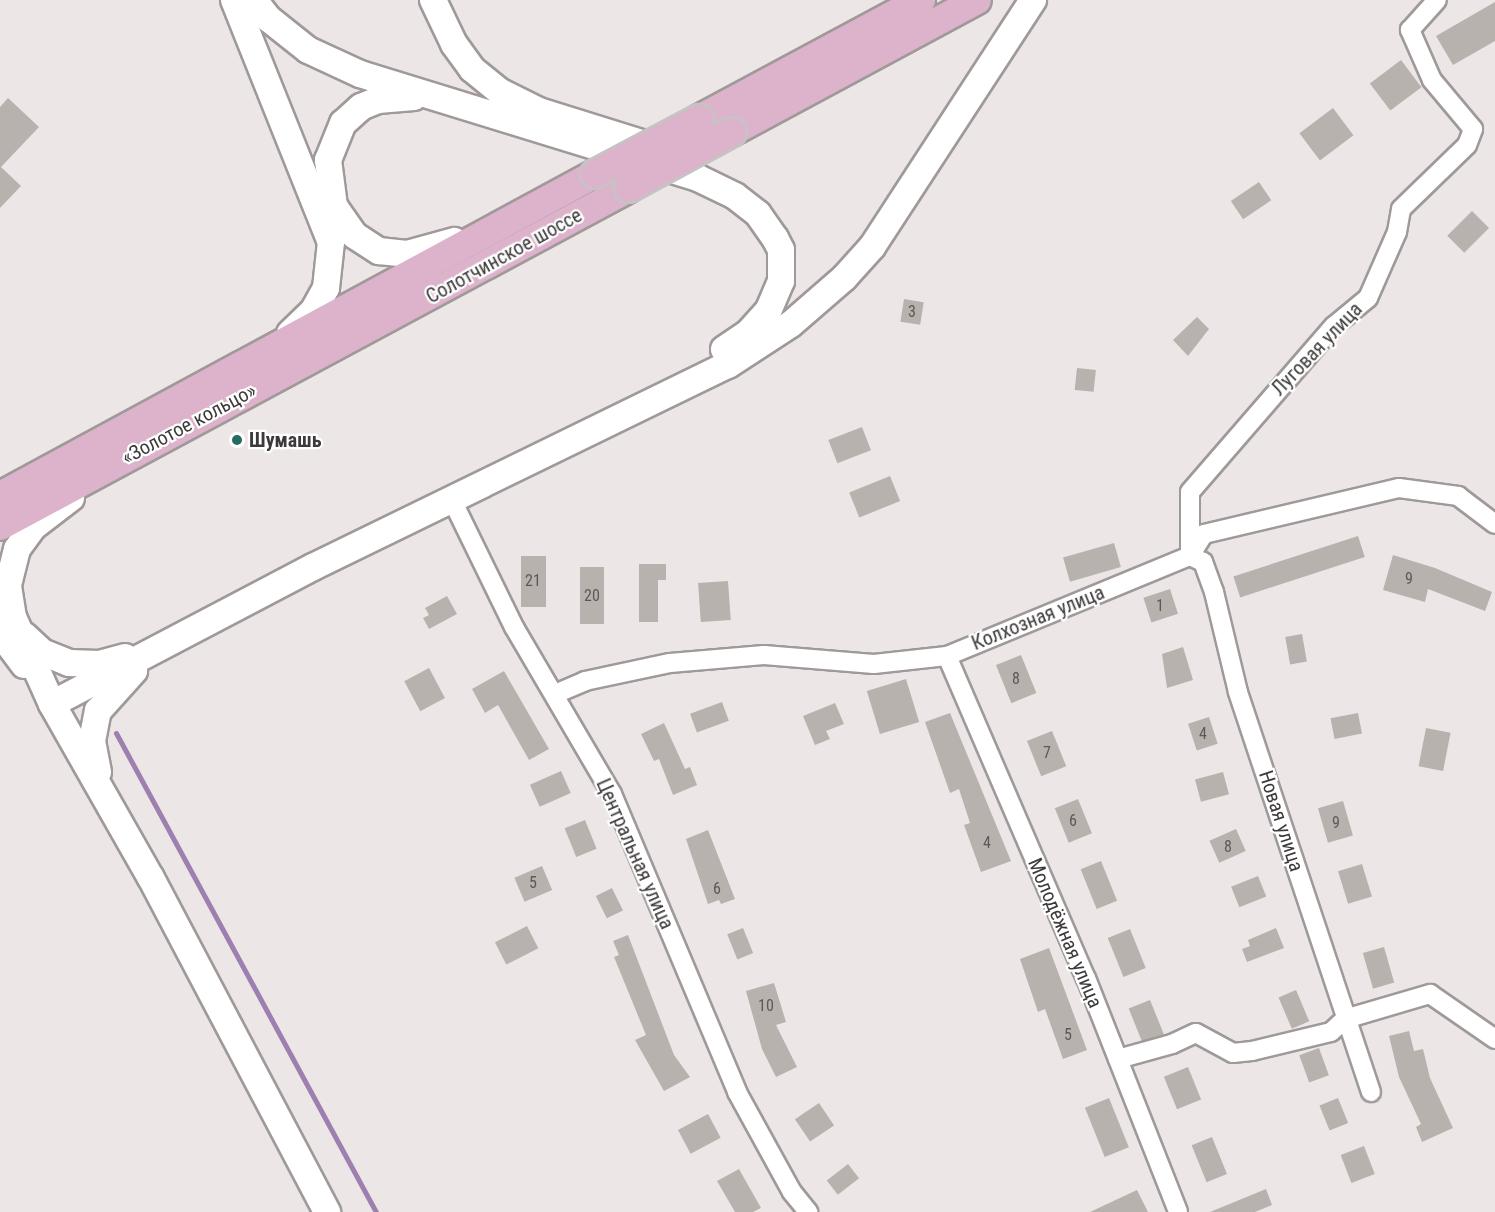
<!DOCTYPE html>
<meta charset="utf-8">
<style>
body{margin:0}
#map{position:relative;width:1495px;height:1212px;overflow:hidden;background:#ede6e6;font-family:"Roboto Condensed",sans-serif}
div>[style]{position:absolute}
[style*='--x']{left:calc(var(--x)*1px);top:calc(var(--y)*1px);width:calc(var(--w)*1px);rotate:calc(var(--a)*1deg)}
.stream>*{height:5px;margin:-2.5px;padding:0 2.5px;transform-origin:2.5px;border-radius:2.5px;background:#9d7fb0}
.building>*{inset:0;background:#b7b2ae;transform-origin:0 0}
.roads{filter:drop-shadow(2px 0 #a09999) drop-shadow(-2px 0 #a09999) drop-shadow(0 2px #a09999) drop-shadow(0 -2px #a09999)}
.street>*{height:18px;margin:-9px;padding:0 9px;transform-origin:9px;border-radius:9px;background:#fff}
.secondary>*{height:26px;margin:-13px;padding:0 13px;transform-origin:13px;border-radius:13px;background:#fff}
.primary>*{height:28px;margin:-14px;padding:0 14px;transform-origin:14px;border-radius:14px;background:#ddb3cb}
.bridges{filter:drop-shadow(2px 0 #c5c4c4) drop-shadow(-2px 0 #c5c4c4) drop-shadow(0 2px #c5c4c4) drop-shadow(0 -2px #c5c4c4)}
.primary-bridge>*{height:28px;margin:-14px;padding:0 14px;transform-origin:14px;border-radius:14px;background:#ddb3cb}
.dots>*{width:16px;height:16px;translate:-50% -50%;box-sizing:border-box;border:3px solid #fff;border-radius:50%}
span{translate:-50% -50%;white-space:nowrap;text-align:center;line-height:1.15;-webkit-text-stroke:4.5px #fff;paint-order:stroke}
.number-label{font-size:16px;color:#5c5857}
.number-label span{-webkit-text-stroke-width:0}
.street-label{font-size:20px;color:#3d3a3a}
.poi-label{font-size:20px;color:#3d3a3a;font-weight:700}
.left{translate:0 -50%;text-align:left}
</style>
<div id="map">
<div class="stream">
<div style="--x:116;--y:733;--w:545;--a:61.51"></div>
</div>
<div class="building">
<div style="clip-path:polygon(1495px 2px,1495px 41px,1453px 65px,1436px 36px)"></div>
<div style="left:1401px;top:60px;width:34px;height:39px;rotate:53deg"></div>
<div style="clip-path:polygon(8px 98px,39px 127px,1px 167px,21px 186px,0 208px,0 107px)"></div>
<div style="left:1333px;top:108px;width:34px;height:42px;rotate:53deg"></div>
<div style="left:1259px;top:182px;width:22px;height:34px;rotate:56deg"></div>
<div style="left:1472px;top:211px;width:24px;height:35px;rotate:45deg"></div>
<div style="left:904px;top:299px;width:20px;height:23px;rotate:9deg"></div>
<div style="clip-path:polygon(1197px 317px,1209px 329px,1188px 356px,1173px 340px)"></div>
<div style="left:1077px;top:368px;width:19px;height:22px;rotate:6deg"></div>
<div style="left:862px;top:427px;width:25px;height:36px;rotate:69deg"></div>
<div style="left:890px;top:476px;width:27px;height:44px;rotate:68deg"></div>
<div style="left:1358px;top:536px;width:22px;height:131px;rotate:72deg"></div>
<div style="left:1114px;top:543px;width:25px;height:53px;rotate:74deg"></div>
<div style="clip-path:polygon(1393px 555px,1435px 568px,1492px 592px,1485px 611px,1428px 589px,1425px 602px,1383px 590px)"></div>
<div style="left:521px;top:556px;width:25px;height:51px"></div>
<div style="clip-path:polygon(639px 564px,666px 564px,666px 580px,658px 580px,658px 622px,639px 622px)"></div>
<div style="left:580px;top:567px;width:24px;height:57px"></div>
<div style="left:728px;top:581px;width:39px;height:30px;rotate:86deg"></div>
<div style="left:1170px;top:589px;width:26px;height:28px;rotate:72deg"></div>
<div style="clip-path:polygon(447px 596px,457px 614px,429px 629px,423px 618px,429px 615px,425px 608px)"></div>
<div style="left:1302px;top:634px;width:28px;height:17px;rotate:80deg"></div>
<div style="clip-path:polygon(1183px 647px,1193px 680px,1167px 688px,1162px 654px)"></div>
<div style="left:1021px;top:655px;width:41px;height:27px;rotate:68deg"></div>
<div style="left:429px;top:668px;width:34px;height:28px;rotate:62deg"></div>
<div style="clip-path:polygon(504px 671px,549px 749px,529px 760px,498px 705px,485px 713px,472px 689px)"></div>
<div style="left:906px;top:679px;width:45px;height:41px;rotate:73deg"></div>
<div style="left:722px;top:702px;width:20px;height:34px;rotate:70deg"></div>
<div style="clip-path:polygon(835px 703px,844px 724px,826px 731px,830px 739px,815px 745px,803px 716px)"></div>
<div style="clip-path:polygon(950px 713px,1011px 861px,981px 872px,964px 825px,970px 823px,959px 789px,950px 793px,925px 722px)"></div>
<div style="left:1358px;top:713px;width:21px;height:28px;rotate:79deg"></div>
<div style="left:1209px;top:717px;width:28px;height:22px;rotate:72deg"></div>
<div style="clip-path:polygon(664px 723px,685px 769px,690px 767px,697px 785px,673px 795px,659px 759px,654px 761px,641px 734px)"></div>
<div style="left:1426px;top:728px;width:25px;height:39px;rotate:11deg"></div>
<div style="left:1052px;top:731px;width:38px;height:27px;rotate:68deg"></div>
<div style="left:561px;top:771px;width:24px;height:34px;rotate:66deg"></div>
<div style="left:1223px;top:772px;width:23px;height:29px;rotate:75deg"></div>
<div style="left:1078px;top:799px;width:37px;height:25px;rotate:68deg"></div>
<div style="left:1343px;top:801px;width:36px;height:26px;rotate:74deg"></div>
<div style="left:585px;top:820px;width:31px;height:22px;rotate:68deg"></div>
<div style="left:1236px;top:829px;width:24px;height:29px;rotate:66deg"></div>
<div style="clip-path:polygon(708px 830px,735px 899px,721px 904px,719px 900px,708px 904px,686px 839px)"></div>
<div style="left:1101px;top:861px;width:43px;height:22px;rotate:68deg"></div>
<div style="left:1362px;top:864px;width:34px;height:25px;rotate:73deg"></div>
<div style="left:542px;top:866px;width:26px;height:30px;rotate:67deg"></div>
<div style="left:1258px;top:876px;width:22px;height:29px;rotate:68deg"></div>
<div style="left:612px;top:888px;width:25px;height:18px;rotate:64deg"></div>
<div style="left:527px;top:926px;width:25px;height:36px;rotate:63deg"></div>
<div style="left:743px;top:928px;width:27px;height:17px;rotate:68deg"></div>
<div style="clip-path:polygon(1276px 928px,1284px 948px,1247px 962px,1242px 949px,1250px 946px,1248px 940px)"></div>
<div style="left:1130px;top:929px;width:42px;height:24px;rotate:68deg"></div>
<div style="clip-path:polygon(628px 935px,674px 1055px,690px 1077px,664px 1091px,635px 1040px,646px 1035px,614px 957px,619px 955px,613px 941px)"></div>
<div style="left:1384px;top:947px;width:37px;height:22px;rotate:74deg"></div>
<div style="clip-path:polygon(1049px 948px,1087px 1050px,1063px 1059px,1045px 1009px,1038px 1012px,1020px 959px)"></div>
<div style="clip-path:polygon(774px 983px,786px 1022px,776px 1025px,797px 1067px,776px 1077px,762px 1049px,746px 991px)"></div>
<div style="left:1296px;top:990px;width:34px;height:19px;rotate:67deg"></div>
<div style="left:1150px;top:1000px;width:38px;height:23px;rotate:68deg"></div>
<div style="clip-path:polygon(1409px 1031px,1414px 1051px,1423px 1049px,1430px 1078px,1453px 1128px,1422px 1142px,1416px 1127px,1421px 1124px,1399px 1077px,1389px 1036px)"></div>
<div style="left:1319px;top:1048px;width:29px;height:21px;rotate:70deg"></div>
<div style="left:1188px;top:1067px;width:35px;height:26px;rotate:68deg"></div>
<div style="left:1109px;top:1098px;width:53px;height:26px;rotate:68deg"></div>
<div style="left:1338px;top:1098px;width:27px;height:20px;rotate:68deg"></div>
<div style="left:819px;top:1103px;width:27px;height:29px;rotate:56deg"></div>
<div style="left:708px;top:1114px;width:27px;height:34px;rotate:62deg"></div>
<div style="left:1212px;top:1137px;width:40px;height:22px;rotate:68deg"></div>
<div style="left:1364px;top:1146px;width:30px;height:25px;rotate:69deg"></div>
<div style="left:848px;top:1164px;width:18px;height:27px;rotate:52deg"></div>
<div style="clip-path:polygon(739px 1169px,761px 1208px,753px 1212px,735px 1212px,717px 1181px)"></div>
<div style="clip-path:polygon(1266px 1189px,1272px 1205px,1255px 1212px,1210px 1212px)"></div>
<div style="clip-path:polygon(1137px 1190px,1148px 1212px,1090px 1212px)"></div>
</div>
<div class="roads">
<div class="street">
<div style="--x:452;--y:500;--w:141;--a:64"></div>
<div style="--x:514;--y:627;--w:194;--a:59.6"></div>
<div style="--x:612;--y:794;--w:323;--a:67.2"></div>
<div style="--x:737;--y:1092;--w:114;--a:61.2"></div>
<div style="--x:792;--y:1192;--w:26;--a:51"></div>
<div style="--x:947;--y:656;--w:351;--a:66.7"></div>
<div style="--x:1086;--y:978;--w:251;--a:68.5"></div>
<div style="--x:555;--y:694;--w:33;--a:-23"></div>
<div style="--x:585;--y:681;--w:87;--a:-12"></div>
<div style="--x:670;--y:663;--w:94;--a:-4.9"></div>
<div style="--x:764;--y:655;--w:110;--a:4.7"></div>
<div style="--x:874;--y:664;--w:73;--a:-6.3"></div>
<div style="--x:947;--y:656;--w:263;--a:-22.4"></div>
<div style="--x:1190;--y:556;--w:26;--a:-58"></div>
<div style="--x:1204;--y:534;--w:200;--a:-13.3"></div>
<div style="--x:1399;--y:488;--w:60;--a:7.7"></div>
<div style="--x:1458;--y:496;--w:46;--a:37.1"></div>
<div style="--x:1118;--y:1059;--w:56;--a:-15.5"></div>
<div style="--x:1172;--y:1044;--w:26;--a:-25"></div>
<div style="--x:1196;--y:1033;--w:42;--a:28.4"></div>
<div style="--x:1233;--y:1053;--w:19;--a:-6"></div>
<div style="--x:1252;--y:1051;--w:81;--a:-13.5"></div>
<div style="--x:1331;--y:1032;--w:19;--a:-43"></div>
<div style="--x:1345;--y:1019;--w:89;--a:-16.4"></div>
<div style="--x:1430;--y:994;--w:79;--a:34.7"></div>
<div style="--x:1371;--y:1092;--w:422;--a:-108.4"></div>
<div style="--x:1238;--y:692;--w:103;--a:-103.5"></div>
<div style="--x:1214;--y:592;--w:32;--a:-110"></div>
<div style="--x:1203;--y:562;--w:14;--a:-155"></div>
<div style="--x:1190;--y:556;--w:64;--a:-90"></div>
<div style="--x:1190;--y:492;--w:220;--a:-49.1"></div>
<div style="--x:1334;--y:326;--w:44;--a:-39.5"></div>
<div style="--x:1368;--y:298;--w:72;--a:-66.3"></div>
<div style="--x:1397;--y:232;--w:23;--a:-80"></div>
<div style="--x:1401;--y:209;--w:92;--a:-44.1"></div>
<div style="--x:1467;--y:145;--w:17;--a:-69"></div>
<div style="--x:1473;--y:129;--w:64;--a:-129.9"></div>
<div style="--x:1432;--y:80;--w:55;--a:-113.7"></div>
<div style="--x:1410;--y:30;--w:40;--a:-48"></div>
</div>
<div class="secondary">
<div style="--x:234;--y:0;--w:261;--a:68.2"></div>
<div style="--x:331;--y:242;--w:46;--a:96.2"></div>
<div style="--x:326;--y:288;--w:26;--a:119"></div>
<div style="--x:313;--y:311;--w:32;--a:136"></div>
<div style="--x:254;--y:0;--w:24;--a:52"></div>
<div style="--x:269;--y:19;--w:50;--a:38.5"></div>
<div style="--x:308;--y:50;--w:57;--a:24.8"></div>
<div style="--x:360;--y:74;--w:354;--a:17.1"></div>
<div style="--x:698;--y:178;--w:41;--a:25.9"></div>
<div style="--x:735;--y:196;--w:29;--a:38"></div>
<div style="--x:758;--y:214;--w:29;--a:55"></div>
<div style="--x:775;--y:238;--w:13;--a:63"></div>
<div style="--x:781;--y:250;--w:31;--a:90"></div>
<div style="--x:781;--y:281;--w:33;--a:113"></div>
<div style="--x:768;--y:311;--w:30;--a:132"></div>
<div style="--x:748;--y:333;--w:29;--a:146"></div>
<div style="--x:433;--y:0;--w:49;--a:64.5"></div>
<div style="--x:454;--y:44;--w:31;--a:54"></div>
<div style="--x:472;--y:69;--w:35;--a:39"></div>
<div style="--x:499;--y:91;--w:45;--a:26.6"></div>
<div style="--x:539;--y:111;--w:131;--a:17.3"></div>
<div style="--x:414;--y:97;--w:36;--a:175"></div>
<div style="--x:378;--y:100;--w:18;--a:158"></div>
<div style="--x:361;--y:107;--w:24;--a:138"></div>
<div style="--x:343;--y:123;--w:40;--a:112"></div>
<div style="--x:328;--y:160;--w:46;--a:82.6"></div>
<div style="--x:334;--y:206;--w:35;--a:55"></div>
<div style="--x:354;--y:235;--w:30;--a:33"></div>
<div style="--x:379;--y:251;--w:28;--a:6"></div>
<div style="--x:407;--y:254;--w:49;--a:-15.5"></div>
<div style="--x:71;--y:498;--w:48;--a:142.7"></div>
<div style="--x:33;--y:527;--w:27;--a:126"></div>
<div style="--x:17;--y:549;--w:38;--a:104"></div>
<div style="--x:8;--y:586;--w:31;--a:81"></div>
<div style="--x:13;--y:617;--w:95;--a:65.9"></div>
<div style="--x:52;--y:704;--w:200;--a:60.4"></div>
<div style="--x:151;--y:878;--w:378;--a:62.2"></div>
<div style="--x:0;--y:633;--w:40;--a:53"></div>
<div style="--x:25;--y:636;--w:23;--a:43"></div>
<div style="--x:42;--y:652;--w:29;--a:22"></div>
<div style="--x:69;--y:663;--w:30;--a:2"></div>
<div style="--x:99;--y:664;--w:27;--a:-15"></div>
<div style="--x:52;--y:704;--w:295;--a:-27.7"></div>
<div style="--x:313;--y:567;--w:462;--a:-26"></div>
<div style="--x:728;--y:365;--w:75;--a:-33.1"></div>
<div style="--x:791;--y:324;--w:70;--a:-41"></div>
<div style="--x:844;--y:278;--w:42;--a:-47.9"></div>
<div style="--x:872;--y:247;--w:295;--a:-56.9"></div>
<div style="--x:98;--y:772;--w:32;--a:-101"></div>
<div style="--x:92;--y:741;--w:31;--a:-79"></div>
<div style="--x:98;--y:711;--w:54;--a:-48"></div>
</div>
<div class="primary">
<div style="--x:699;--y:119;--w:252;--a:-28.2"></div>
<div style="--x:732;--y:132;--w:278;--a:-28.3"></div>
<div style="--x:0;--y:496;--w:677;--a:-28.42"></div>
<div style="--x:0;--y:526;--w:714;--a:-28.25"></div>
</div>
</div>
<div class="bridges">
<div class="primary-bridge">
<div style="--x:595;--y:174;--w:118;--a:-27.9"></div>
<div style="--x:629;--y:188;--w:117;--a:-28.5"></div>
</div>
</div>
<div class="dots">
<div style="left:237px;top:440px;background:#266b5f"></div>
</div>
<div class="number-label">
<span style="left:912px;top:312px">3</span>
<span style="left:1409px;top:579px">9</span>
<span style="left:533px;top:581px">21</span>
<span style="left:592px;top:596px">20</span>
<span style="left:1160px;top:606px">1</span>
<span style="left:1016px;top:679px">8</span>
<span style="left:1203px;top:734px">4</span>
<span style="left:1047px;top:753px">7</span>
<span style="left:1073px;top:821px">6</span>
<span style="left:1336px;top:823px">9</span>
<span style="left:987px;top:843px">4</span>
<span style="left:1228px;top:847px">8</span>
<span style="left:533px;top:883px">5</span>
<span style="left:717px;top:889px">6</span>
<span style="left:766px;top:1006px">10</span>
<span style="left:1068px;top:1035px">5</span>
</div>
<div class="street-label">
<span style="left:504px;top:256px;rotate:-29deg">Солотчинское шоссе</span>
<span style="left:1317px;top:349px;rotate:-46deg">Луговая улица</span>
<span style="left:189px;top:424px;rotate:-28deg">«Золотое кольцо»</span>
<span style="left:1038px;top:618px;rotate:-22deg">Колхозная улица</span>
<span style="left:1281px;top:821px;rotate:72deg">Новая улица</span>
<span style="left:635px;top:854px;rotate:66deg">Центральная улица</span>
<span style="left:1065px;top:933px;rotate:67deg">Молодёжная улица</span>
</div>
<div class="poi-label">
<span class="left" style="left:249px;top:440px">Шумашь</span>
</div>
</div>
